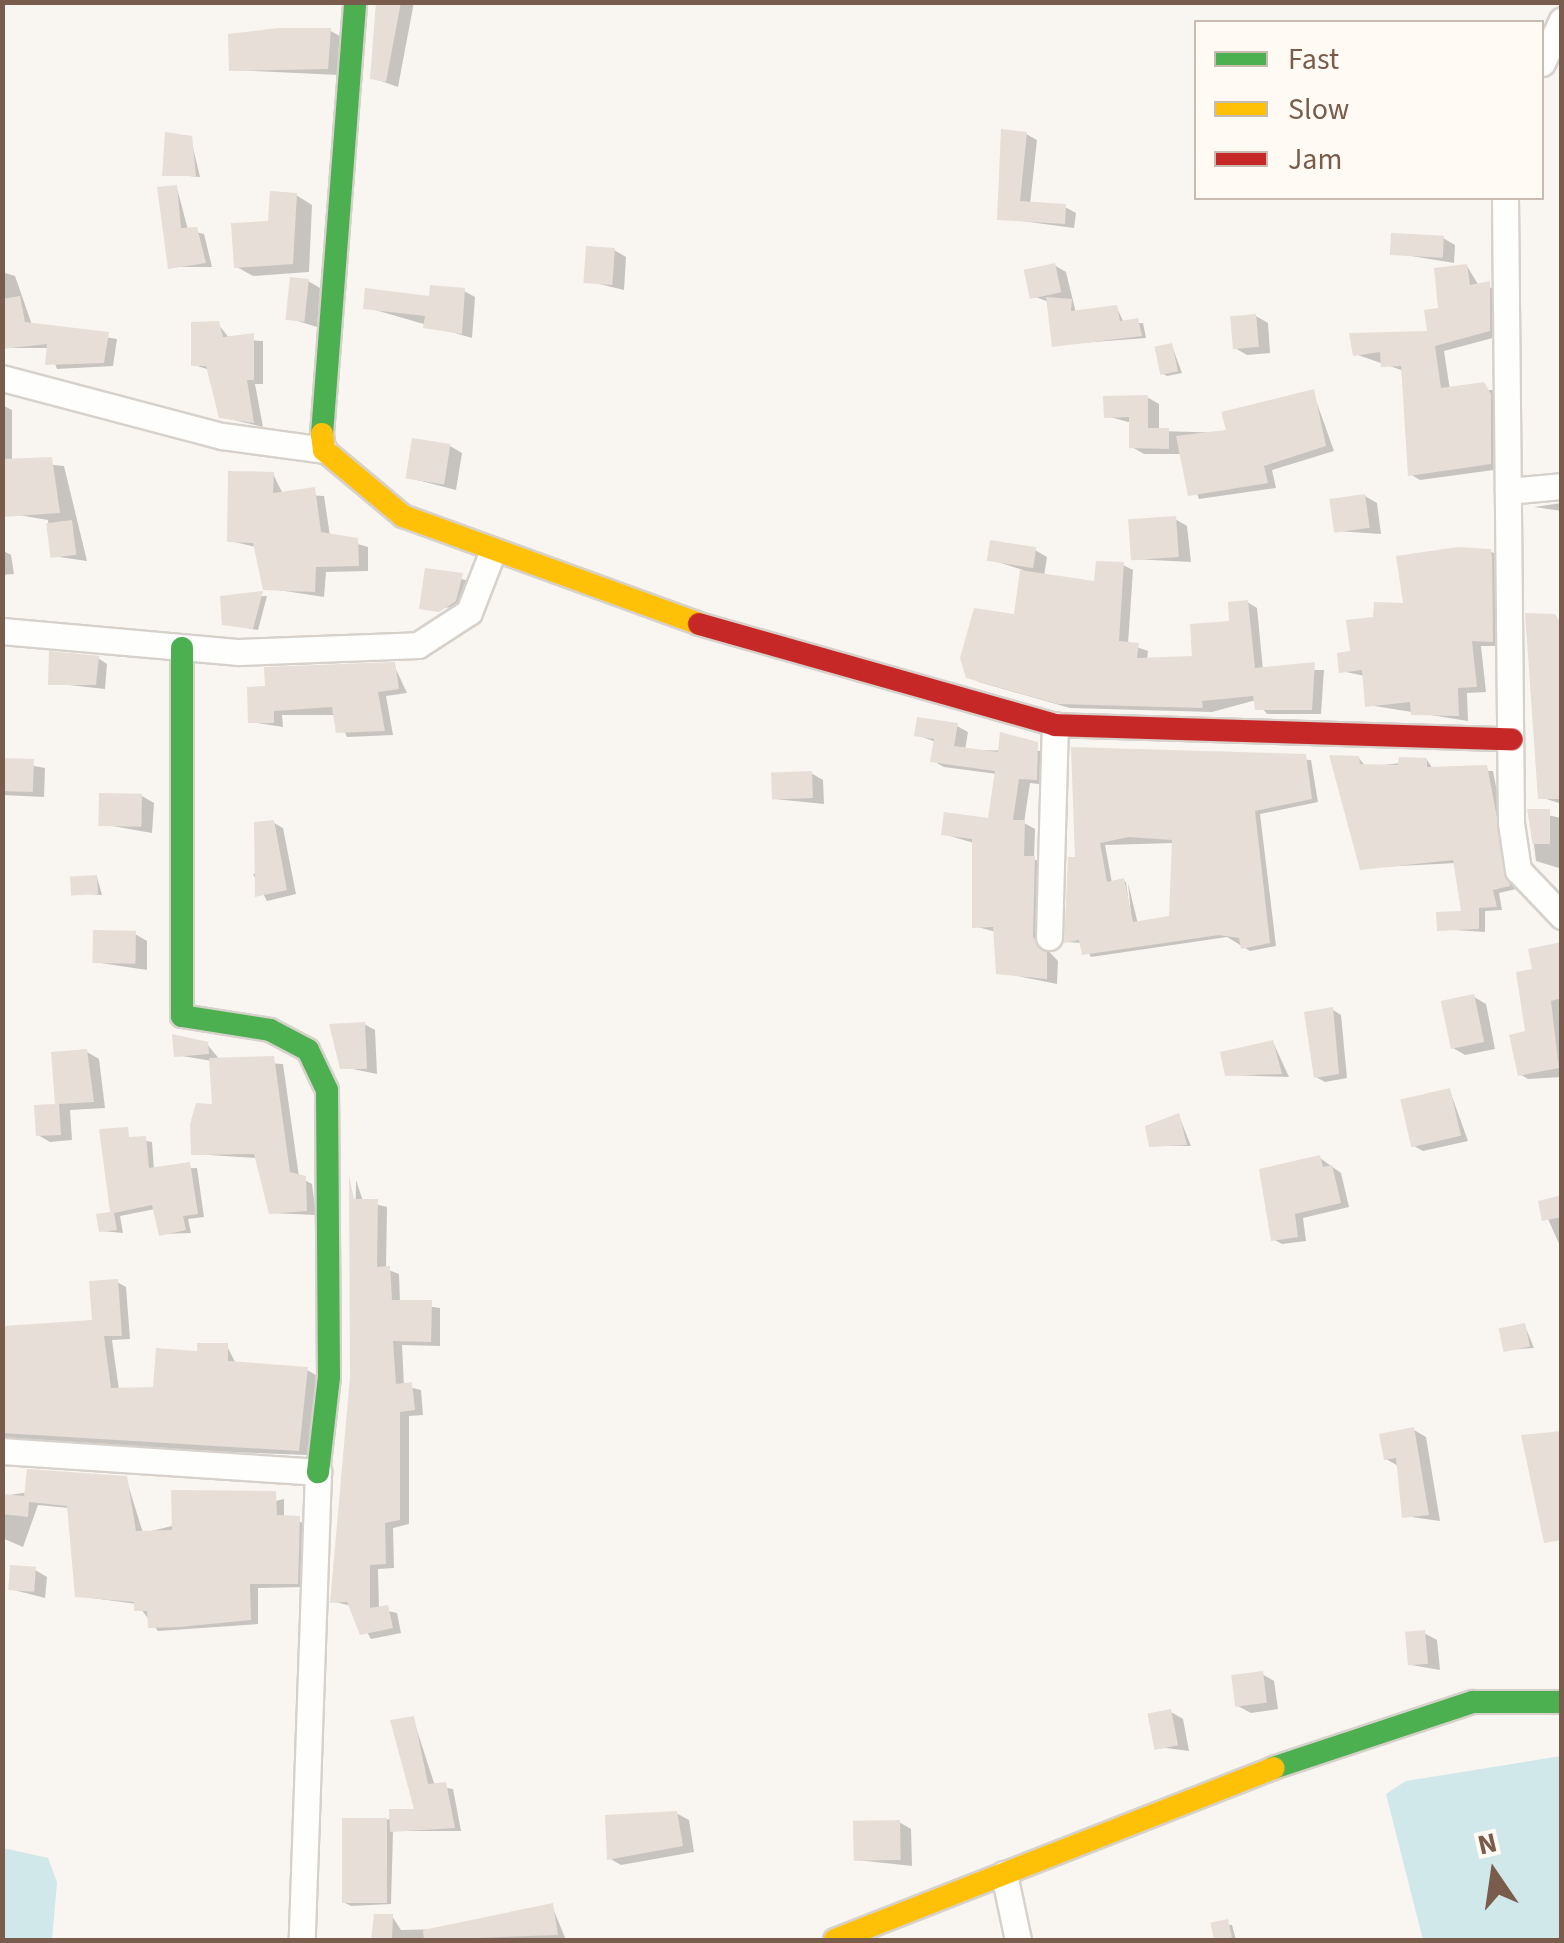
<!DOCTYPE html>
<style>
body{margin:0}
#map{position:relative;width:1564px;height:1943px;overflow:hidden;background:#f9f5f0;font-family:"Source Sans 3",sans-serif}
div>[style]{position:absolute}
[style*='--x']{left:calc(var(--x)*1px);top:calc(var(--y)*1px);width:calc(var(--w)*1px);rotate:calc(var(--a)*1deg)}
.water>*{inset:0;background:#d0e8ea}
.shadow>*{inset:0;background:#0003}
.building>*{inset:0;background:#e6ded7;transform-origin:0 0}
.roads{filter:drop-shadow(2px 0 #d7d1cb) drop-shadow(-2px 0 #d7d1cb) drop-shadow(0 2px #d7d1cb) drop-shadow(0 -2px #d7d1cb)}
.street>*{height:25px;margin:-12.5px;padding:0 12.5px;transform-origin:12.5px;border-radius:12.5px;background:#fefefd}
.fast>*{height:22px;margin:-11px;padding:0 11px;transform-origin:11px;border-radius:11px;background:#4caf50}
.slow>*{height:22px;margin:-11px;padding:0 11px;transform-origin:11px;border-radius:11px;background:#ffc107}
.jam>*{height:22px;margin:-11px;padding:0 11px;transform-origin:11px;border-radius:11px;background:#c62828}
span{translate:-50% -50%;white-space:nowrap;text-align:center;line-height:1.15;-webkit-text-stroke:10px #fffaf3;paint-order:stroke}
.frame{position:absolute;inset:0;border:5px solid #7a5c4d;pointer-events:none}
.legend{position:absolute;left:1194px;top:20px;width:350px;height:180px;box-sizing:border-box;background:#fffaf3;border:2px solid #cabbb1;margin:0;padding:12px 18px;list-style:none;font-size:30px;color:#7a5c4d}
.legend li{display:flex;align-items:center;gap:20px;height:50px}
.legend b{width:50px;border:2px solid #cabbb1}
.north{position:absolute;left:1444px;top:1823px;width:100px;height:100px;-webkit-text-stroke:8px #fffaf3;paint-order:stroke;rotate:347deg;font-size:28px;font-weight:700;line-height:40px;text-align:center;color:#7a5c4d}
.north::after{content:'';display:block;margin:auto;width:35px;height:45px;background:#7a5c4d;clip-path:polygon(50% 0,100% 100%,50% 72%,0 100%)}
</style>
<div id="map">
<div class="water">
<div style="clip-path:polygon(1561px 1756px,1561px 1940px,1423px 1940px,1386px 1794px,1406px 1781px)"></div>
<div style="clip-path:polygon(3px 1848px,48px 1858px,57px 1882px,52px 1940px,3px 1940px)"></div>
</div>
<div class="shadow">
<div style="clip-path:polygon(378px 2px,414px 2px,398px 87px,372px 78px)"></div>
<div style="clip-path:polygon(331px 31px,343px 38px,339px 75px,232px 70px)"></div>
<div style="clip-path:polygon(1026px 134px,1037px 140px,1030px 204px,1065px 207px,1076px 213px,1074px 228px,1000px 218px)"></div>
<div style="clip-path:polygon(191px 139px,200px 177px,165px 174px)"></div>
<div style="clip-path:polygon(177px 188px,188px 230px,204px 234px,212px 267px,170px 267px)"></div>
<div style="clip-path:polygon(296px 195px,312px 205px,309px 272px,253px 276px,237px 267px)"></div>
<div style="clip-path:polygon(1443px 238px,1455px 245px,1454px 263px,1393px 253px)"></div>
<div style="clip-path:polygon(614px 250px,626px 257px,624px 290px,587px 281px)"></div>
<div style="clip-path:polygon(1054px 265px,1066px 272px,1076px 313px,1117px 308px,1124px 323px,1143px 323px,1146px 338px,1054px 345px,1049px 302px,1033px 296px)"></div>
<div style="clip-path:polygon(1467px 266px,1479px 286px,1499px 289px,1500px 336px,1444px 351px,1450px 390px,1494px 390px,1501px 469px,1420px 480px,1410px 474px,1404px 371px,1355px 354px,1430px 334px)"></div>
<div style="clip-path:polygon(2px 272px,15px 276px,32px 325px,117px 339px,113px 366px,57px 369px,49px 348px,2px 348px)"></div>
<div style="clip-path:polygon(308px 281px,320px 288px,317px 327px,288px 318px)"></div>
<div style="clip-path:polygon(464px 291px,475px 297px,472px 338px,365px 307px)"></div>
<div style="clip-path:polygon(1256px 316px,1268px 323px,1270px 353px,1247px 355px,1235px 348px)"></div>
<div style="clip-path:polygon(218px 324px,230px 339px,263px 341px,263px 384px,255px 384px,263px 427px,221px 417px,210px 370px,194px 365px)"></div>
<div style="clip-path:polygon(1172px 346px,1182px 373px,1167px 376px,1162px 373px)"></div>
<div style="clip-path:polygon(1313px 392px,1334px 451px,1272px 470px,1276px 488px,1199px 499px,1182px 454px,1144px 454px,1132px 447px,1132px 423px,1106px 416px,1147px 397px,1159px 404px,1159px 431px,1229px 433px)"></div>
<div style="clip-path:polygon(2px 405px,12px 410px,12px 461px,64px 466px,87px 561px,52px 556px,48px 520px,18px 515px,2px 470px)"></div>
<div style="clip-path:polygon(450px 446px,462px 453px,456px 490px,409px 478px)"></div>
<div style="clip-path:polygon(273px 474px,283px 494px,324px 496px,330px 536px,368px 547px,368px 571px,326px 572px,324px 597px,265px 588px,256px 547px,230px 541px)"></div>
<div style="clip-path:polygon(1365px 496px,1377px 503px,1381px 534px,1336px 531px)"></div>
<div style="clip-path:polygon(1562px 503px,1562px 511px,1534px 507px)"></div>
<div style="clip-path:polygon(1175px 519px,1187px 526px,1191px 562px,1133px 559px)"></div>
<div style="clip-path:polygon(2px 550px,11px 555px,14px 574px,2px 575px)"></div>
<div style="clip-path:polygon(1035px 550px,1047px 557px,1044px 576px,1097px 584px,1123px 565px,1133px 570px,1128px 644px,1148px 651px,1147px 660px,1195px 659px,1247px 602px,1257px 608px,1263px 670px,1324px 670px,1321px 714px,1267px 714px,1256px 700px,1212px 712px,1070px 708px,979px 682px,969px 676px,966px 637px,1016px 616px,1023px 570px,989px 559px)"></div>
<div style="clip-path:polygon(1490px 551px,1501px 557px,1503px 646px,1481px 646px,1486px 692px,1467px 693px,1468px 721px,1368px 705px,1365px 676px,1341px 671px,1376px 619px)"></div>
<div style="clip-path:polygon(427px 571px,474px 582px,468px 607px,422px 608px)"></div>
<div style="clip-path:polygon(267px 596px,258px 630px,225px 624px,223px 598px)"></div>
<div style="clip-path:polygon(1528px 616px,1562px 621px,1562px 804px,1540px 797px)"></div>
<div style="clip-path:polygon(98px 658px,107px 664px,105px 689px,51px 683px)"></div>
<div style="clip-path:polygon(394px 665px,407px 693px,386px 696px,393px 735px,347px 737px,337px 715px,282px 715px,283px 727px,251px 722px,249px 689px)"></div>
<div style="clip-path:polygon(957px 726px,968px 732px,965px 750px,1049px 751px,1048px 785px,1030px 783px,1024px 823px,1035px 829px,1034px 859px,1045px 865px,1043px 945px,1058px 961px,1057px 984px,998px 972px,996px 932px,974px 926px,974px 843px,943px 834px,990px 820px,997px 774px,944px 767px,933px 761px,936px 742px,917px 735px)"></div>
<div style="clip-path:polygon(evenodd,1073px 749px,1311px 760px,1318px 802px,1260px 814px,1276px 946px,1250px 951px,1227px 937px,1091px 957px,1083px 943px,1066px 942px,1077px 860px,1073px 749px,1175px 843px,1171px 918px,1138px 924px,1128px 883px,1133px 935px,1126px 882px,1112px 883px,1105px 845px,1175px 843px)"></div>
<div style="clip-path:polygon(1359px 758px,1366px 767px,1427px 760px,1433px 769px,1493px 771px,1516px 889px,1499px 893px,1502px 910px,1485px 911px,1485px 932px,1440px 929px,1464px 913px,1456px 863px,1362px 868px)"></div>
<div style="clip-path:polygon(2px 760px,45px 768px,44px 797px,2px 795px)"></div>
<div style="clip-path:polygon(811px 773px,823px 780px,824px 804px,775px 799px)"></div>
<div style="clip-path:polygon(142px 796px,154px 803px,152px 833px,101px 824px)"></div>
<div style="clip-path:polygon(1530px 811px,1561px 818px,1562px 869px,1536px 861px)"></div>
<div style="clip-path:polygon(274px 823px,283px 828px,296px 894px,267px 901px,253px 874px,262px 872px)"></div>
<div style="clip-path:polygon(97px 877px,102px 895px,73px 893px)"></div>
<div style="clip-path:polygon(135px 934px,147px 941px,147px 970px,94px 962px)"></div>
<div style="clip-path:polygon(1562px 945px,1562px 1077px,1528px 1079px,1521px 1075px,1536px 971px)"></div>
<div style="clip-path:polygon(1474px 997px,1486px 1004px,1495px 1049px,1465px 1055px,1453px 1048px)"></div>
<div style="clip-path:polygon(1333px 1010px,1341px 1015px,1347px 1078px,1325px 1082px,1316px 1077px)"></div>
<div style="clip-path:polygon(364px 1024px,375px 1030px,377px 1074px,343px 1067px)"></div>
<div style="clip-path:polygon(1273px 1042px,1289px 1077px,1227px 1075px)"></div>
<div style="clip-path:polygon(207px 1044px,220px 1060px,283px 1064px,299px 1177px,312px 1184px,316px 1215px,271px 1213px,258px 1158px,194px 1154px,215px 1106px,212px 1061px,176px 1055px)"></div>
<div style="clip-path:polygon(87px 1052px,99px 1059px,105px 1108px,70px 1110px,72px 1140px,50px 1142px,38px 1135px)"></div>
<div style="clip-path:polygon(1450px 1091px,1468px 1141px,1423px 1151px,1414px 1146px)"></div>
<div style="clip-path:polygon(1179px 1116px,1191px 1146px,1151px 1146px)"></div>
<div style="clip-path:polygon(102px 1132px,152px 1142px,154px 1170px,197px 1168px,204px 1217px,188px 1219px,191px 1233px,161px 1234px,155px 1209px,120px 1216px,123px 1233px,102px 1231px,113px 1214px)"></div>
<div style="clip-path:polygon(1320px 1158px,1341px 1173px,1349px 1207px,1303px 1218px,1306px 1241px,1282px 1244px,1273px 1239px)"></div>
<div style="clip-path:polygon(356px 1180px,363px 1201px,387px 1207px,386px 1269px,399px 1274px,400px 1302px,440px 1308px,440px 1346px,402px 1345px,404px 1386px,421px 1390px,423px 1415px,409px 1416px,409px 1524px,393px 1528px,394px 1568px,378px 1569px,379px 1609px,397px 1613px,401px 1633px,371px 1639px,351px 1606px,332px 1601px,353px 1377px)"></div>
<div style="clip-path:polygon(1562px 1202px,1562px 1246px,1560px 1246px,1541px 1203px)"></div>
<div style="clip-path:polygon(117px 1282px,126px 1287px,130px 1339px,112px 1340px,119px 1390px,155px 1390px,199px 1354px,227px 1346px,236px 1364px,307px 1370px,316px 1375px,308px 1455px,2px 1443px,2px 1329px,95px 1322px)"></div>
<div style="clip-path:polygon(1525px 1326px,1534px 1348px,1506px 1350px)"></div>
<div style="clip-path:polygon(1414px 1430px,1426px 1437px,1440px 1521px,1404px 1516px,1400px 1467px,1386px 1459px)"></div>
<div style="clip-path:polygon(126px 1478px,143px 1533px,284px 1499px,284px 1518px,308px 1524px,306px 1587px,258px 1588px,258px 1624px,158px 1631px,137px 1604px,77px 1596px,69px 1508px,38px 1505px,23px 1547px,2px 1538px,2px 1496px)"></div>
<div style="clip-path:polygon(35px 1570px,47px 1577px,45px 1598px,10px 1589px)"></div>
<div style="clip-path:polygon(1424px 1633px,1437px 1640px,1440px 1670px,1411px 1665px)"></div>
<div style="clip-path:polygon(1262px 1674px,1274px 1681px,1278px 1709px,1251px 1713px,1238px 1706px)"></div>
<div style="clip-path:polygon(1171px 1712px,1183px 1719px,1189px 1751px,1158px 1747px)"></div>
<div style="clip-path:polygon(413px 1718px,435px 1786px,453px 1789px,461px 1831px,393px 1831px,391px 1904px,351px 1906px,343px 1902px,386px 1820px,418px 1811px)"></div>
<div style="clip-path:polygon(676px 1813px,689px 1820px,694px 1852px,621px 1865px,609px 1858px)"></div>
<div style="clip-path:polygon(899px 1822px,911px 1829px,912px 1866px,857px 1860px)"></div>
<div style="clip-path:polygon(552px 1906px,566px 1940px,328px 1940px,374px 1938px,392px 1916px,401px 1930px,446px 1929px)"></div>
<div style="clip-path:polygon(1213px 1925px,1232px 1925px,1236px 1940px,1216px 1940px)"></div>
</div>
<div class="building">
<div style="clip-path:polygon(376px 2px,401px 2px,386px 82px,370px 79px)"></div>
<div style="clip-path:polygon(278px 28px,331px 28px,328px 69px,229px 71px,228px 34px)"></div>
<div style="clip-path:polygon(1001px 129px,1027px 132px,1020px 201px,1066px 204px,1065px 224px,997px 220px)"></div>
<div style="clip-path:polygon(165px 132px,192px 136px,196px 176px,162px 176px)"></div>
<div style="clip-path:polygon(177px 185px,181px 228px,197px 227px,206px 263px,168px 269px,157px 187px)"></div>
<div style="clip-path:polygon(270px 191px,297px 193px,293px 264px,234px 268px,231px 223px,268px 221px)"></div>
<div style="left:1391px;top:233px;width:53px;height:22px;rotate:3deg"></div>
<div style="left:586px;top:246px;width:29px;height:37px;rotate:4deg"></div>
<div style="left:1055px;top:263px;width:30px;height:32px;rotate:78deg"></div>
<div style="clip-path:polygon(1467px 264px,1470px 285px,1490px 281px,1490px 331px,1435px 346px,1441px 388px,1484px 382px,1491px 394px,1491px 464px,1408px 476px,1401px 366px,1381px 367px,1380px 352px,1353px 356px,1349px 333px,1427px 331px,1424px 310px,1438px 308px,1434px 268px)"></div>
<div style="left:290px;top:277px;width:19px;height:43px;rotate:6deg"></div>
<div style="clip-path:polygon(430px 285px,465px 288px,462px 334px,423px 328px,425px 316px,363px 309px,365px 288px,429px 296px)"></div>
<div style="clip-path:polygon(20px 296px,25px 322px,109px 332px,104px 363px,45px 365px,47px 344px,2px 349px,2px 299px)"></div>
<div style="clip-path:polygon(1046px 297px,1072px 299px,1071px 311px,1117px 305px,1120px 321px,1138px 318px,1142px 336px,1052px 347px)"></div>
<div style="left:1256px;top:314px;width:33px;height:26px;rotate:85deg"></div>
<div style="clip-path:polygon(219px 321px,223px 337px,254px 333px,254px 380px,247px 380px,254px 423px,219px 418px,206px 366px,191px 366px,191px 322px)"></div>
<div style="left:1172px;top:343px;width:29px;height:18px;rotate:78deg"></div>
<div style="clip-path:polygon(1314px 389px,1326px 446px,1264px 466px,1268px 483px,1188px 496px,1176px 436px,1226px 430px,1221px 412px)"></div>
<div style="clip-path:polygon(1148px 395px,1148px 428px,1169px 428px,1169px 449px,1129px 448px,1129px 417px,1104px 418px,1103px 396px)"></div>
<div style="left:412px;top:438px;width:39px;height:41px;rotate:9deg"></div>
<div style="clip-path:polygon(52px 457px,60px 513px,2px 517px,2px 459px)"></div>
<div style="clip-path:polygon(228px 471px,274px 472px,273px 493px,315px 487px,321px 532px,358px 538px,359px 566px,316px 567px,315px 592px,263px 590px,253px 543px,227px 542px)"></div>
<div style="left:1365px;top:494px;width:34px;height:36px;rotate:82deg"></div>
<div style="left:1176px;top:516px;width:41px;height:48px;rotate:86deg"></div>
<div style="left:72px;top:520px;width:35px;height:26px;rotate:83deg"></div>
<div style="left:990px;top:540px;width:47px;height:21px;rotate:9deg"></div>
<div style="clip-path:polygon(1458px 547px,1491px 549px,1492px 556px,1493px 642px,1472px 641px,1477px 687px,1458px 688px,1459px 716px,1411px 715px,1410px 702px,1365px 707px,1362px 670px,1339px 673px,1337px 653px,1350px 651px,1346px 620px,1373px 617px,1374px 602px,1403px 603px,1396px 556px)"></div>
<div style="clip-path:polygon(1096px 561px,1124px 562px,1119px 641px,1139px 643px,1137px 658px,1192px 656px,1190px 624px,1229px 621px,1228px 602px,1248px 600px,1255px 668px,1315px 662px,1312px 710px,1255px 710px,1253px 696px,1202px 701px,1203px 708px,1058px 704px,966px 678px,960px 658px,974px 608px,1014px 614px,1020px 570px,1094px 581px)"></div>
<div style="clip-path:polygon(425px 568px,463px 573px,456px 601px,439px 612px,419px 609px)"></div>
<div style="clip-path:polygon(263px 591px,253px 629px,222px 625px,220px 596px)"></div>
<div style="clip-path:polygon(1525px 613px,1555px 614px,1562px 625px,1562px 799px,1538px 799px)"></div>
<div style="clip-path:polygon(49px 651px,99px 656px,96px 685px,48px 685px)"></div>
<div style="clip-path:polygon(395px 662px,399px 689px,378px 692px,385px 731px,336px 733px,332px 707px,274px 711px,274px 723px,248px 723px,247px 687px,265px 686px,264px 667px)"></div>
<div style="clip-path:polygon(917px 717px,958px 723px,954px 746px,998px 752px,1000px 732px,1038px 742px,1037px 780px,1019px 779px,1013px 820px,1025px 820px,1024px 856px,1035px 856px,1033px 937px,1047px 953px,1047px 979px,996px 974px,993px 927px,972px 928px,972px 839px,941px 835px,944px 812px,988px 818px,995px 771px,930px 762px,934px 739px,914px 736px)"></div>
<div style="clip-path:polygon(evenodd,1071px 747px,1306px 754px,1312px 799px,1255px 811px,1270px 943px,1241px 949px,1239px 938px,1219px 935px,1082px 955px,1079px 940px,1064px 943px,1068px 857px,1075px 857px,1071px 747px,1129px 837px,1172px 840px,1169px 916px,1133px 922px,1124px 878px,1107px 882px,1100px 843px,1129px 837px)"></div>
<div style="clip-path:polygon(1329px 755px,1359px 756px,1360px 764px,1398px 765px,1399px 757px,1427px 758px,1427px 767px,1487px 765px,1510px 886px,1493px 890px,1497px 907px,1479px 908px,1479px 929px,1437px 931px,1436px 912px,1461px 911px,1453px 860px,1360px 870px)"></div>
<div style="left:2px;top:758px;width:32px;height:33px;rotate:2deg"></div>
<div style="left:812px;top:771px;width:27px;height:41px;rotate:88deg"></div>
<div style="left:99px;top:793px;width:43px;height:33px;rotate:1deg"></div>
<div style="clip-path:polygon(1527px 809px,1550px 809px,1550px 844px,1533px 844px,1536px 865px)"></div>
<div style="clip-path:polygon(274px 820px,287px 890px,255px 897px,254px 822px)"></div>
<div style="left:97px;top:875px;width:19px;height:27px;rotate:87deg"></div>
<div style="left:93px;top:930px;width:43px;height:33px;rotate:1deg"></div>
<div style="clip-path:polygon(1562px 942px,1562px 998px,1551px 1001px,1559px 1068px,1518px 1076px,1509px 1035px,1525px 1031px,1516px 972px,1532px 969px,1528px 949px)"></div>
<div style="left:1474px;top:994px;width:49px;height:34px;rotate:78deg"></div>
<div style="clip-path:polygon(1333px 1007px,1339px 1074px,1314px 1078px,1304px 1012px)"></div>
<div style="clip-path:polygon(365px 1022px,367px 1069px,340px 1069px,329px 1024px)"></div>
<div style="clip-path:polygon(172px 1034px,208px 1042px,209px 1054px,174px 1057px)"></div>
<div style="clip-path:polygon(1273px 1040px,1282px 1074px,1225px 1076px,1220px 1052px)"></div>
<div style="clip-path:polygon(87px 1049px,94px 1102px,59px 1104px,61px 1135px,36px 1136px,34px 1105px,55px 1104px,51px 1052px)"></div>
<div style="clip-path:polygon(274px 1056px,290px 1172px,306px 1176px,307px 1211px,269px 1214px,254px 1154px,191px 1155px,190px 1124px,196px 1103px,212px 1104px,209px 1058px)"></div>
<div style="left:1450px;top:1088px;width:49px;height:51px;rotate:77deg"></div>
<div style="clip-path:polygon(1179px 1113px,1187px 1145px,1149px 1147px,1145px 1126px)"></div>
<div style="clip-path:polygon(128px 1127px,129px 1137px,146px 1136px,149px 1168px,190px 1162px,198px 1214px,183px 1216px,186px 1230px,159px 1236px,152px 1205px,114px 1213px,117px 1230px,99px 1232px,96px 1214px,110px 1212px,99px 1129px)"></div>
<div style="clip-path:polygon(1320px 1155px,1323px 1167px,1332px 1165px,1341px 1203px,1295px 1214px,1298px 1237px,1271px 1241px,1259px 1169px)"></div>
<div style="clip-path:polygon(349px 1176px,354px 1199px,378px 1199px,377px 1267px,390px 1266px,392px 1300px,432px 1300px,431px 1342px,393px 1341px,396px 1384px,412px 1382px,415px 1410px,400px 1412px,400px 1520px,385px 1523px,386px 1564px,370px 1565px,370px 1608px,388px 1605px,393px 1628px,360px 1635px,347px 1602px,330px 1603px,350px 1377px)"></div>
<div style="clip-path:polygon(1562px 1195px,1562px 1217px,1542px 1221px,1538px 1201px)"></div>
<div style="clip-path:polygon(118px 1279px,122px 1336px,104px 1336px,111px 1388px,153px 1387px,156px 1348px,197px 1351px,197px 1343px,228px 1343px,228px 1361px,308px 1367px,299px 1451px,2px 1433px,4px 1326px,92px 1320px,89px 1281px)"></div>
<div style="left:1525px;top:1323px;width:24px;height:27px;rotate:78deg"></div>
<div style="clip-path:polygon(1414px 1427px,1429px 1515px,1402px 1518px,1396px 1458px,1384px 1460px,1379px 1434px)"></div>
<div style="clip-path:polygon(1562px 1431px,1562px 1540px,1544px 1543px,1521px 1435px)"></div>
<div style="clip-path:polygon(27px 1469px,127px 1476px,136px 1531px,172px 1530px,171px 1490px,276px 1491px,277px 1515px,300px 1516px,298px 1584px,250px 1584px,251px 1620px,180px 1627px,148px 1628px,147px 1611px,134px 1611px,134px 1602px,75px 1597px,67px 1506px,29px 1502px,28px 1517px,2px 1514px,2px 1494px,24px 1496px)"></div>
<div style="left:10px;top:1565px;width:26px;height:25px;rotate:4deg"></div>
<div style="left:1425px;top:1630px;width:34px;height:20px;rotate:85deg"></div>
<div style="left:1263px;top:1671px;width:32px;height:32px;rotate:83deg"></div>
<div style="left:1171px;top:1709px;width:37px;height:24px;rotate:79deg"></div>
<div style="clip-path:polygon(414px 1716px,428px 1784px,446px 1782px,455px 1828px,390px 1832px,389px 1809px,414px 1809px,390px 1720px)"></div>
<div style="clip-path:polygon(677px 1811px,683px 1846px,607px 1860px,605px 1815px)"></div>
<div style="left:342px;top:1818px;width:45px;height:85px"></div>
<div style="left:900px;top:1820px;width:40px;height:47px;rotate:89deg"></div>
<div style="clip-path:polygon(553px 1903px,558px 1935px,424px 1940px,423px 1930px)"></div>
<div style="clip-path:polygon(374px 1914px,393px 1914px,392px 1940px,371px 1940px)"></div>
<div style="left:1228px;top:1919px;width:19px;height:18px;rotate:78deg"></div>
</div>
<div class="roads">
<div class="street">
<div style="--x:1542;--y:63;--w:47;--a:-65.1"></div>
<div style="--x:1505;--y:198;--w:625;--a:89.45"></div>
<div style="--x:1511;--y:823;--w:48;--a:81.5"></div>
<div style="--x:1518;--y:870;--w:64;--a:46.3"></div>
<div style="--x:2;--y:378;--w:228;--a:14.8"></div>
<div style="--x:222;--y:436;--w:103;--a:7.8"></div>
<div style="--x:1508;--y:491;--w:54;--a:-5.3"></div>
<div style="--x:2;--y:631;--w:238;--a:5.1"></div>
<div style="--x:239;--y:652;--w:179;--a:-2.2"></div>
<div style="--x:418;--y:645;--w:61;--a:-32.9"></div>
<div style="--x:469;--y:612;--w:63;--a:-68.7"></div>
<div style="--x:1049;--y:937;--w:212;--a:-88.4"></div>
<div style="--x:2;--y:1451;--w:317;--a:3.8"></div>
<div style="--x:318;--y:1472;--w:468;--a:92"></div>
<div style="--x:1004;--y:1874;--w:67;--a:78"></div>
</div>
<div class="fast">
<div style="--x:322;--y:434;--w:433;--a:-85.6"></div>
<div style="--x:182;--y:648;--w:368;--a:90"></div>
<div style="--x:182;--y:1016;--w:89;--a:9"></div>
<div style="--x:270;--y:1030;--w:43;--a:27.8"></div>
<div style="--x:308;--y:1050;--w:44;--a:64.6"></div>
<div style="--x:327;--y:1090;--w:287;--a:89.6"></div>
<div style="--x:329;--y:1377;--w:96;--a:96.6"></div>
<div style="--x:1273;--y:1768;--w:211;--a:-18.3"></div>
<div style="--x:1473;--y:1702;--w:89;--a:0"></div>
</div>
<div class="slow">
<div style="--x:322;--y:434;--w:16;--a:83"></div>
<div style="--x:324;--y:450;--w:103;--a:39.9"></div>
<div style="--x:403;--y:516;--w:315;--a:20"></div>
<div style="--x:835;--y:1940;--w:471;--a:-21.4"></div>
</div>
<div class="jam">
<div style="--x:699;--y:624;--w:370;--a:15.8"></div>
<div style="--x:1055;--y:725;--w:457;--a:1.8"></div>
</div>
</div>
<div class="frame"></div>
<ul class="legend">
<li><b style="height:12px;background:#4caf50"></b>Fast</li>
<li><b style="height:12px;background:#ffc107"></b>Slow</li>
<li><b style="height:12px;background:#c62828"></b>Jam</li>
</ul>
<div class="north">N</div>
</div>
